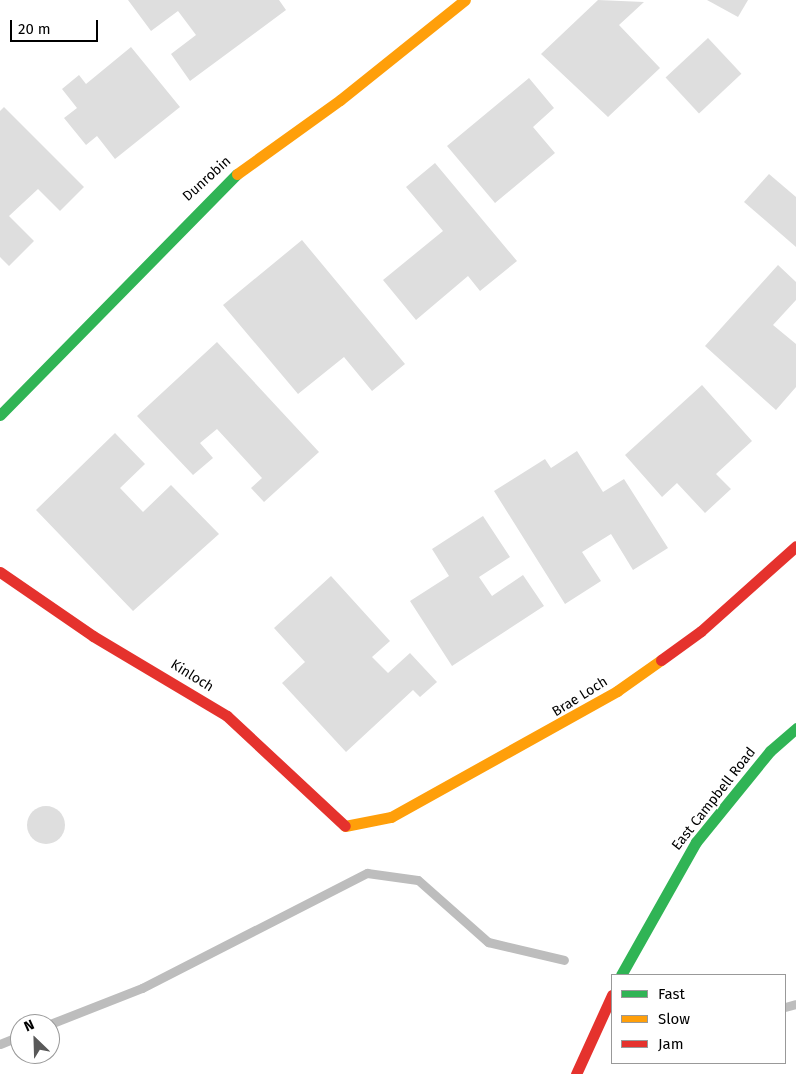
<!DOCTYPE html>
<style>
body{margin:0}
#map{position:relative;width:796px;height:1074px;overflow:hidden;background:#fff;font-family:"Fira Sans",sans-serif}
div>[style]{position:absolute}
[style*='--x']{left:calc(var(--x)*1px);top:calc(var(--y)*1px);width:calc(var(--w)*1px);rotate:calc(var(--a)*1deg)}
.stream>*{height:9px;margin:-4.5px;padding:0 4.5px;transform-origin:4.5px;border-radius:4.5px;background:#bdbdbd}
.building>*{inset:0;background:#dedede;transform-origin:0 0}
.round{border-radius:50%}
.fast>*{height:11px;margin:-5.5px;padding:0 5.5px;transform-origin:5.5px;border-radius:5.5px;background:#30b455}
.slow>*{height:11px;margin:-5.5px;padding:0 5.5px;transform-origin:5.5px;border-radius:5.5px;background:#ff9f0a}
.jam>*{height:11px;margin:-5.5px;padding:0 5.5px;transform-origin:5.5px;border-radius:5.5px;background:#e5322d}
span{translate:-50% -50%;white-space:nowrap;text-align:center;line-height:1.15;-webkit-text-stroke:4px #fff;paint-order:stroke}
.street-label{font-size:14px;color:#000}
.legend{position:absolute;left:611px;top:974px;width:175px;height:90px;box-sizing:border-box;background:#fff;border:1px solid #999;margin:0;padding:6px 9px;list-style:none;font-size:15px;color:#000}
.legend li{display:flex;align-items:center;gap:10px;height:25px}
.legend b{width:25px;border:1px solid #999}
.north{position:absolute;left:10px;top:1014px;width:50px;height:50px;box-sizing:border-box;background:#fff;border:1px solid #999;border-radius:50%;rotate:336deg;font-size:14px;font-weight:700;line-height:20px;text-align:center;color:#000}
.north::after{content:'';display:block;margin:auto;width:18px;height:22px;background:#595959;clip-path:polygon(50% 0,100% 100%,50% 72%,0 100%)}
.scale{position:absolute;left:10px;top:20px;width:88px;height:22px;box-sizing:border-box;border:2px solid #000;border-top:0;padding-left:6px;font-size:15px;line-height:18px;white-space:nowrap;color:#000;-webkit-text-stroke:4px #fff;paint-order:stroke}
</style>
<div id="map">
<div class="stream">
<div style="--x:785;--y:1007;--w:11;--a:-15"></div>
<div style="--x:50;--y:1024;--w:99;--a:-21.4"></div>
<div style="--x:142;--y:988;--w:253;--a:-27.1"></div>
<div style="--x:367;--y:873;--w:51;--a:7.8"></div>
<div style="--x:418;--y:880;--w:94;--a:41.5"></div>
<div style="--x:488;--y:942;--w:78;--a:13.3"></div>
<div style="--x:0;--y:1044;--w:22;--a:-22"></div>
</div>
<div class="building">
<div style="clip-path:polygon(128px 0,279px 0,286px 10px,190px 81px,171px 54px,196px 35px,178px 11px,151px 31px)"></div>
<div style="clip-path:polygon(598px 0,644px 2px,619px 25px,660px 68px,608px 117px,541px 54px)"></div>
<div style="clip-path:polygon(707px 0,748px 0,738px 17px)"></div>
<div style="left:708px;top:38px;width:49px;height:58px;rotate:47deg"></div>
<div style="clip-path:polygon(131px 47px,180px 107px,115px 159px,97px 136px,86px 145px,64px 118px,77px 108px,62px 89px,79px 75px,86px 84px)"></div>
<div style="clip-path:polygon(529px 78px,554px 108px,533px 127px,555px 153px,495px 203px,447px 146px)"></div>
<div style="clip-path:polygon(4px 107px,84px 187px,60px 211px,38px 189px,9px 216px,34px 241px,9px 266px,0 257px,0 111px)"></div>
<div style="clip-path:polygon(435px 163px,517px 261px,480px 291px,468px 276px,416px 320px,383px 280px,443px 231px,406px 187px)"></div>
<div style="clip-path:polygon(769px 174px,796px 197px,796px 247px,744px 202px)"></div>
<div style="clip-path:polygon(302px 240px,405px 364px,372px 391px,344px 357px,298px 394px,223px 305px)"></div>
<div style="clip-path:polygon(778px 265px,796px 282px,796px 300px,773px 325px,796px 344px,796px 387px,776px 410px,705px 346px)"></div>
<div style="clip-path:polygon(217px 342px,319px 452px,264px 502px,251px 488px,262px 478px,217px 429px,200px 443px,213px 458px,193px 475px,137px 416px)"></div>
<div style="clip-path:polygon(702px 385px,752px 441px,716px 474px,731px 489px,705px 513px,677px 483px,662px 497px,625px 455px)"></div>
<div style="clip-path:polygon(115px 433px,145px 464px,120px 488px,143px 512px,171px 485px,219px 534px,133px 611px,36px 510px)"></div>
<div style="clip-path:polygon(577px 451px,603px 492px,624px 479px,668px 548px,633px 570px,611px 534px,582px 552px,601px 581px,565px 604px,494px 491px,545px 459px,551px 468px)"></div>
<div style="clip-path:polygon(483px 516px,510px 557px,479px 577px,492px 596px,523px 575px,544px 606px,452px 666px,410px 601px,449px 576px,432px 549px)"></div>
<div style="clip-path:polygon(331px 576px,390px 641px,372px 657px,388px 673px,410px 653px,437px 682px,420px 697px,413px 690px,346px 752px,282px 683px,305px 662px,274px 628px)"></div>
<div class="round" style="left:27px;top:806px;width:38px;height:38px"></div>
</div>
<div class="fast">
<div style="--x:0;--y:415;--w:338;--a:-45.5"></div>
<div style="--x:621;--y:975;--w:153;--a:-60.6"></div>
<div style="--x:696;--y:842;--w:117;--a:-50.9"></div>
<div style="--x:770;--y:751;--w:35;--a:-41"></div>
</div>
<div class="slow">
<div style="--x:237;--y:174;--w:127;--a:-35.7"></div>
<div style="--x:340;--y:100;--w:160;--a:-38.7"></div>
<div style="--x:345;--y:826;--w:47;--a:-11.1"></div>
<div style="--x:391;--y:817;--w:259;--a:-29.1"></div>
<div style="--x:617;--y:691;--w:54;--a:-35.2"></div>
</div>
<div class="jam">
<div style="--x:0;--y:572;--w:113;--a:34.5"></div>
<div style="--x:93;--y:636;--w:156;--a:30.8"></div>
<div style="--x:227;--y:716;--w:161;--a:43"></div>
<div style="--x:661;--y:660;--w:49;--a:-35.9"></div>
<div style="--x:701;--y:631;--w:127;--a:-41.8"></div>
<div style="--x:576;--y:1074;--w:87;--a:-65.5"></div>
</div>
<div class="street-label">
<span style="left:207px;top:179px;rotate:-42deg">Dunrobin</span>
<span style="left:192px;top:676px;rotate:32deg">Kinloch</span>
<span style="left:580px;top:697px;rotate:-32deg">Brae Loch</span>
<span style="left:714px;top:799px;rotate:-52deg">East Campbell Road</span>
</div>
<ul class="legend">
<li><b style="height:6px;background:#30b455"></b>Fast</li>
<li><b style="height:6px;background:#ff9f0a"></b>Slow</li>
<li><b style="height:6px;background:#e5322d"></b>Jam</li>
</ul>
<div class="north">N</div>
<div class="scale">20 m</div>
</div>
